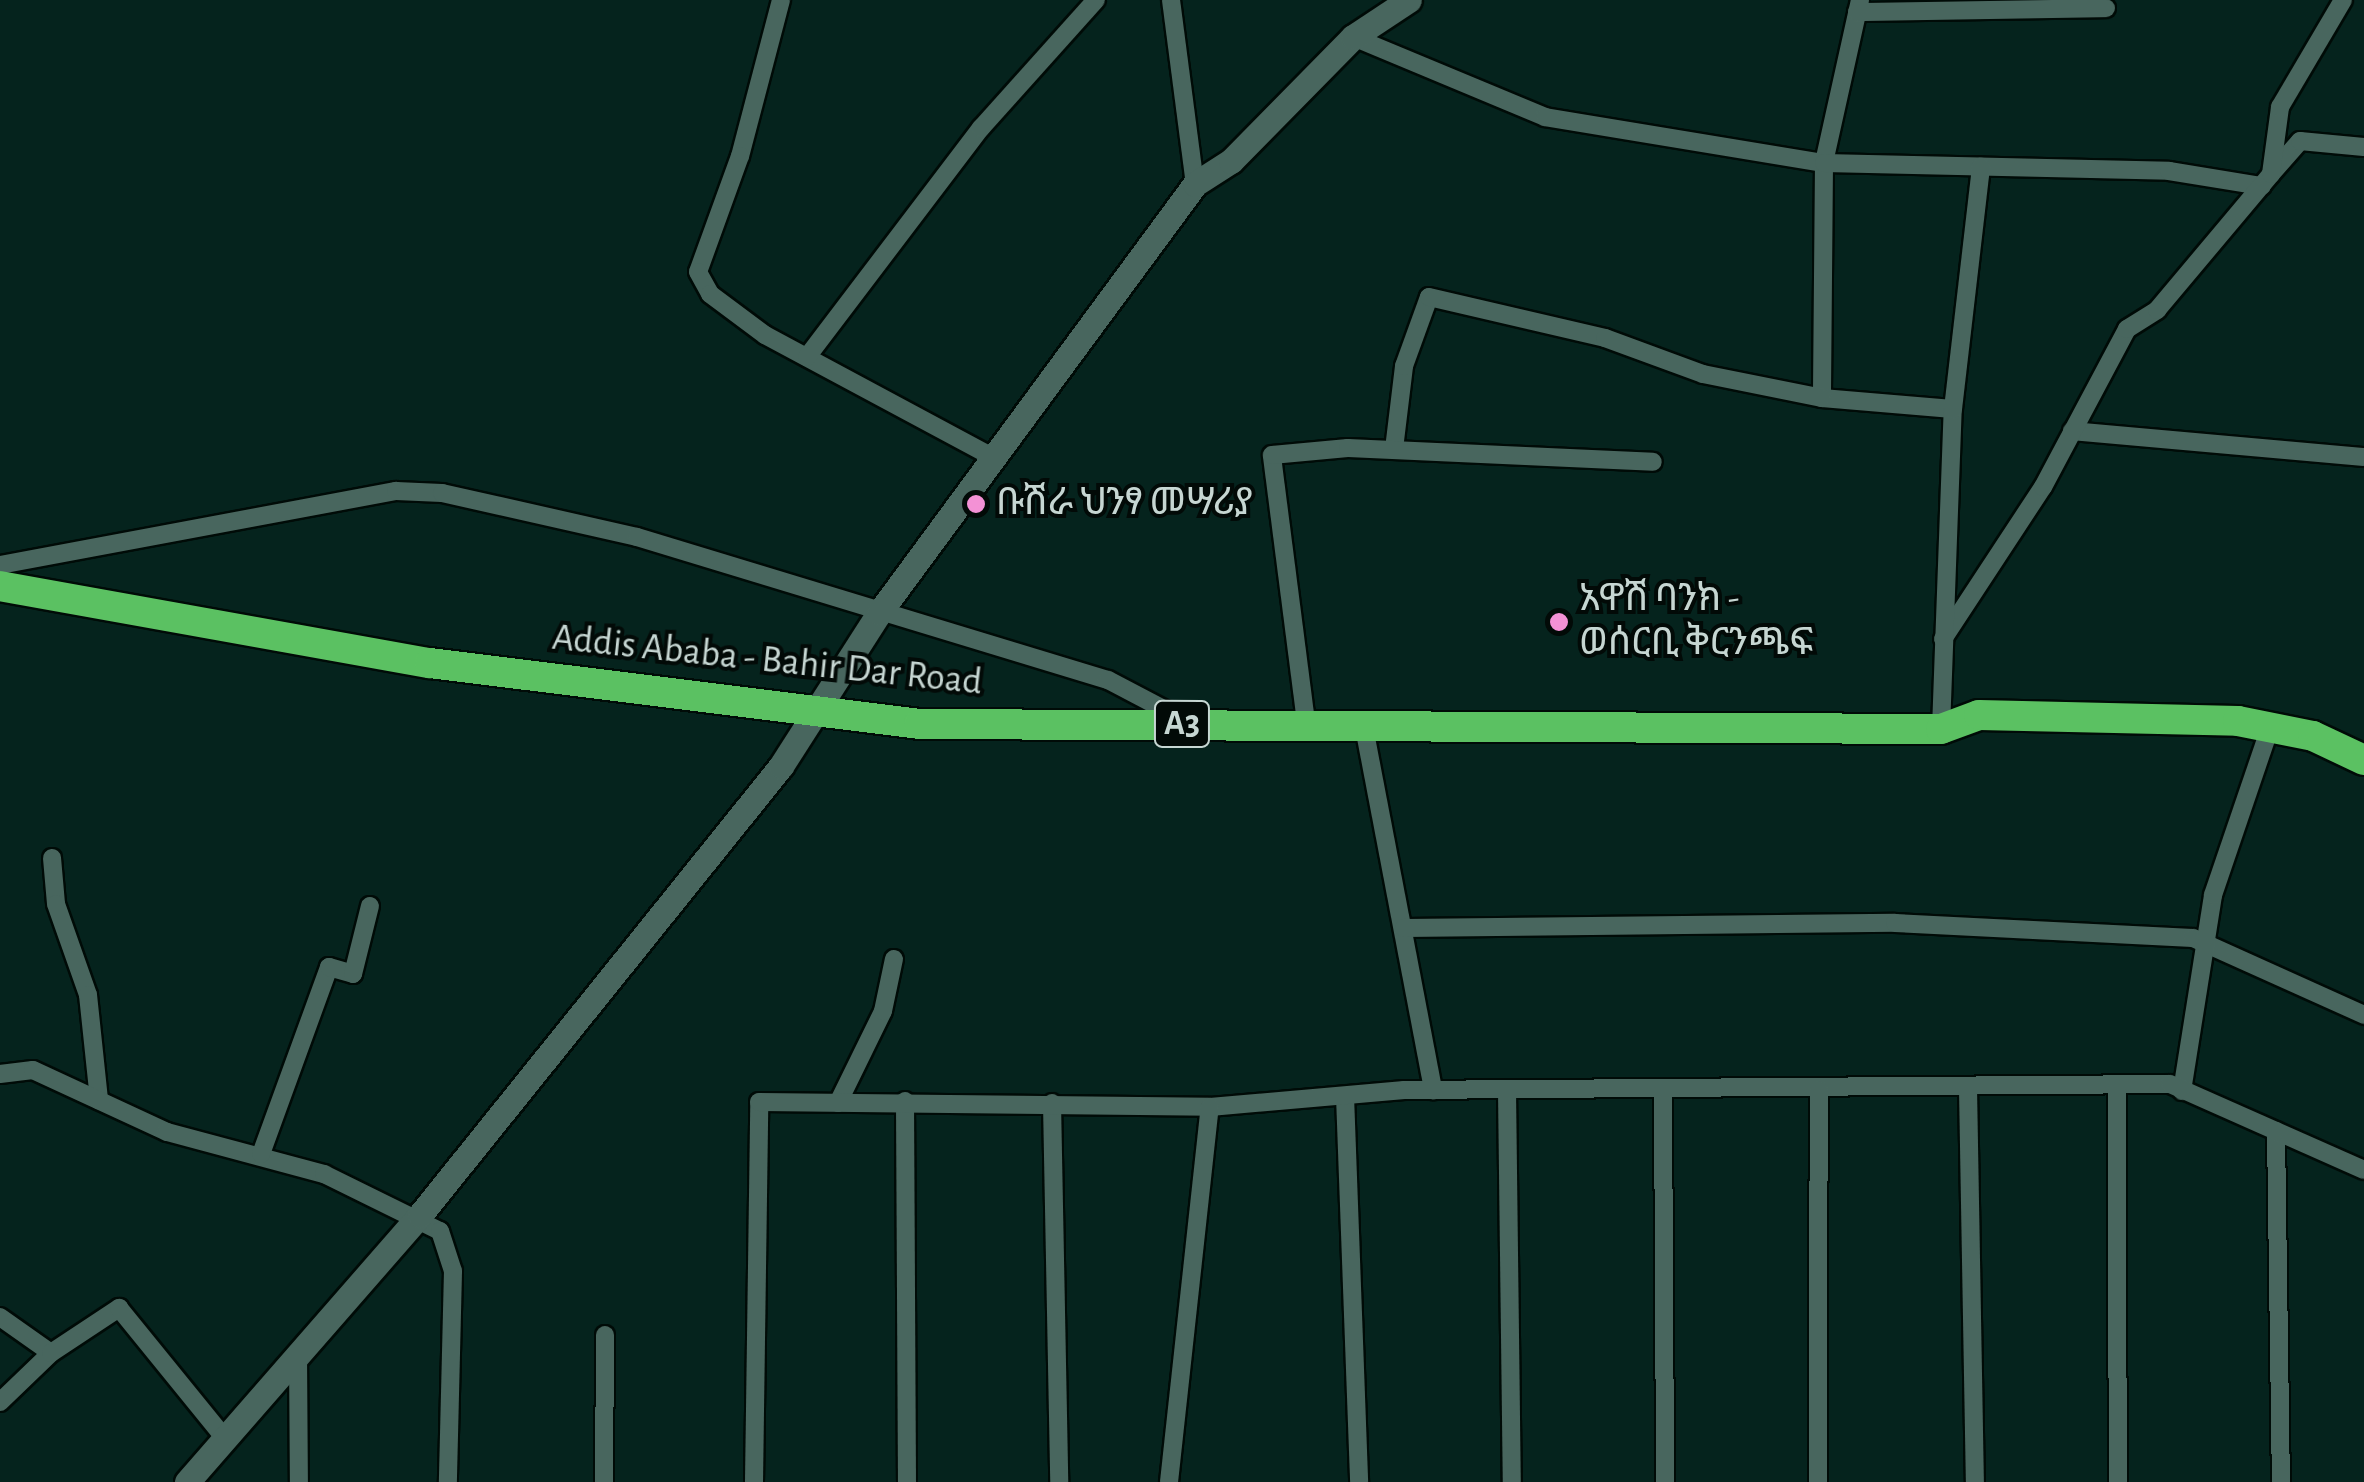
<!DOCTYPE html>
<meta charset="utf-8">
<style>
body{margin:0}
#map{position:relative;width:2364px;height:1482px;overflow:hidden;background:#05231d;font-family:"Alegreya Sans","Noto Sans Ethiopic",sans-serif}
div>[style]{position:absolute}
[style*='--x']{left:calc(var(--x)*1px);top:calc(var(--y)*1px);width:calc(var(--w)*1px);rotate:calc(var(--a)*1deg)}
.roads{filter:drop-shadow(2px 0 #000b07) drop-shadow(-2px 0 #000b07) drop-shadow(0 2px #000b07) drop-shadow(0 -2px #000b07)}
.street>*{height:18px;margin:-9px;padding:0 9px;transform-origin:9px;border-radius:9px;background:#48665e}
.secondary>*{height:25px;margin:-12.5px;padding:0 12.5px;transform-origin:12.5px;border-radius:12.5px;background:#48665e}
.highway>*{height:30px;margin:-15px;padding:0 15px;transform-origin:15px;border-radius:15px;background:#5bc162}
.dots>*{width:28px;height:28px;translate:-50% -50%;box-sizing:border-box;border:5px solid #020a07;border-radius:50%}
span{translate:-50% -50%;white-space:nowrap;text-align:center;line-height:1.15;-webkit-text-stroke:8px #020a07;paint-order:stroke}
.shield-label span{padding:2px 8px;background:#020a07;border:2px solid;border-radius:8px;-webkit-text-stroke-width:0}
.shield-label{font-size:35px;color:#c6d6d2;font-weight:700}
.poi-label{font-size:38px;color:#c6d6d2}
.left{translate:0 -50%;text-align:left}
.street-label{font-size:38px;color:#c6d6d2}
</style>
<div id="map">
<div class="roads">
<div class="street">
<div style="--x:781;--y:0;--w:161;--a:104.7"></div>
<div style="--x:740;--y:156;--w:123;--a:109.9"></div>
<div style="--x:698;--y:272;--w:25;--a:61"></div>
<div style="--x:710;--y:294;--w:69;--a:36.7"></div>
<div style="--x:765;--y:335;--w:260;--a:28.2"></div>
<div style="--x:1171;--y:0;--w:186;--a:82.6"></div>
<div style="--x:1860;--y:0;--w:167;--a:102.5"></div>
<div style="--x:1824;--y:163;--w:235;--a:90.5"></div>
<div style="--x:1822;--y:398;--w:131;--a:4.8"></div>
<div style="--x:1857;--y:12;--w:249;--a:-0.9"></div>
<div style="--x:1353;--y:37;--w:208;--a:22.6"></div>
<div style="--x:1545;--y:117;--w:283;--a:9.4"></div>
<div style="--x:1824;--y:163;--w:345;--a:1.3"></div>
<div style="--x:2169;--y:171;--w:94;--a:9.2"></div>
<div style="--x:2271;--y:174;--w:44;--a:-48.7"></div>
<div style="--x:2300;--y:141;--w:64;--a:5.4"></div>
<div style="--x:807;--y:357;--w:288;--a:-52.8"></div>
<div style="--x:981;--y:128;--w:172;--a:-48.1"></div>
<div style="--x:2072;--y:431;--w:293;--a:5.1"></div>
<div style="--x:1394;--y:449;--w:84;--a:-83.1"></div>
<div style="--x:1404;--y:366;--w:73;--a:-70.1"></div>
<div style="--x:1429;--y:297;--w:181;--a:13.1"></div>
<div style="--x:1605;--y:338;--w:104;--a:20.2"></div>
<div style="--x:1703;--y:374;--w:121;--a:11.4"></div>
<div style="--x:0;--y:565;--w:403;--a:-10.6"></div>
<div style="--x:396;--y:491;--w:46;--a:2.5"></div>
<div style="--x:442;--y:493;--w:200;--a:12.7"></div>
<div style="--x:637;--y:537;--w:492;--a:16.9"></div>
<div style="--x:1108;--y:680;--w:88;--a:27.7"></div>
<div style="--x:1943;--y:639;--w:182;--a:-56.7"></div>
<div style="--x:2043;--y:487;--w:179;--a:-62"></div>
<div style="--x:2127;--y:329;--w:36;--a:-32"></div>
<div style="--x:2157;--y:310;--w:177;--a:-50"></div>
<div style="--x:2271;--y:174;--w:68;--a:-82.3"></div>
<div style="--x:2280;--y:107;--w:124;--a:-59.5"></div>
<div style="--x:1306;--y:722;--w:269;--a:-97.3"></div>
<div style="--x:1272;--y:455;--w:76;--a:-5.3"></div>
<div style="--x:1348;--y:448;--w:305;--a:2.6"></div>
<div style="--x:1363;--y:722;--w:375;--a:79.2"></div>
<div style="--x:1941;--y:729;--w:320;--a:-87.9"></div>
<div style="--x:1953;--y:409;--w:244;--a:-83.4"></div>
<div style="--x:52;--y:858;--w:46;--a:85"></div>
<div style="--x:56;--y:904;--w:96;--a:70.6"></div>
<div style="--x:88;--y:995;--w:106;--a:84"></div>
<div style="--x:1404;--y:928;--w:491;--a:-0.6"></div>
<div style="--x:1895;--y:923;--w:298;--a:2.9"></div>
<div style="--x:2193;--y:938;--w:188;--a:24.2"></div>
<div style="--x:0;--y:1074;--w:33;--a:-7"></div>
<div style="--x:33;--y:1070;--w:148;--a:24.8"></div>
<div style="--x:167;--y:1132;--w:163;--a:15"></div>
<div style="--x:324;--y:1174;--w:129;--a:26.2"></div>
<div style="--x:440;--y:1231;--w:42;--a:72"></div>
<div style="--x:453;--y:1271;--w:211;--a:91.4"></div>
<div style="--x:2117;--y:1085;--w:397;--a:89.9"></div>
<div style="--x:1968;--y:1088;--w:394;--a:89"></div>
<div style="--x:1507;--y:1090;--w:392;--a:89.3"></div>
<div style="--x:1663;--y:1090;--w:392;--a:89.7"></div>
<div style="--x:2182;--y:1091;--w:198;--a:-81"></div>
<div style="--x:2213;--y:895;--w:180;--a:-71.2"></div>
<div style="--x:1345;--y:1096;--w:386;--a:87.9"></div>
<div style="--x:905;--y:1101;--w:381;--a:89.7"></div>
<div style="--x:838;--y:1103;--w:102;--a:-63.9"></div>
<div style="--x:883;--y:1011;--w:53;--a:-78.1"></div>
<div style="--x:1052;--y:1103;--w:379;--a:88.9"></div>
<div style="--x:2276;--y:1131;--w:351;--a:89.2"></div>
<div style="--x:261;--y:1154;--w:199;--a:-70"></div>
<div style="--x:329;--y:967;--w:25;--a:16"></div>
<div style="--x:353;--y:974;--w:70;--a:-76"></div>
<div style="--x:0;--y:1317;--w:62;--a:35.2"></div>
<div style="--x:298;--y:1354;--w:128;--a:89.6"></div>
<div style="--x:0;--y:1402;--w:71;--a:-43.9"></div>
<div style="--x:51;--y:1353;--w:82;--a:-33.5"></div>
<div style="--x:119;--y:1308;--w:171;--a:50.9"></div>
<div style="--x:604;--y:1482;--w:147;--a:-89.6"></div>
<div style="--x:754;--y:1482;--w:380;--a:-89.2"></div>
<div style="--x:759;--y:1102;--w:451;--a:0.6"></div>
<div style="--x:1210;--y:1107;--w:195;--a:-5"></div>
<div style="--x:1404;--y:1090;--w:766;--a:-0.45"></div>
<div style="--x:2170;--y:1084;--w:212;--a:23.9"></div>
<div style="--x:1169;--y:1482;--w:377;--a:-83.8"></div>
<div style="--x:1818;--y:1482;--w:392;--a:-89.9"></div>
</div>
<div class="secondary">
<div style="--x:187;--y:1482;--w:354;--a:-48.9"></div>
<div style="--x:420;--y:1215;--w:576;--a:-51.2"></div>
<div style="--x:781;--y:766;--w:182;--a:-57.4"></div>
<div style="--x:879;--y:613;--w:533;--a:-53.62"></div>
<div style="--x:1195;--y:184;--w:43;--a:-32.6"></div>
<div style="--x:1231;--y:161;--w:174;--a:-45.5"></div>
<div style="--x:1353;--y:37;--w:67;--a:-33.5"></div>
</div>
<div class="highway">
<div style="--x:0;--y:586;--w:437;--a:10.2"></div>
<div style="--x:430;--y:663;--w:493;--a:7.1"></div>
<div style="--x:919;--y:724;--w:1022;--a:0.28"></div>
<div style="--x:1941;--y:729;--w:40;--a:-20.2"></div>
<div style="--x:1979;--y:715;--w:259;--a:1.3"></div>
<div style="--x:2238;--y:721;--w:76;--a:11.3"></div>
<div style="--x:2313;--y:736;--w:56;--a:25.2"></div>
</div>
</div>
<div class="dots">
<div style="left:976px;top:504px;background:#f391d5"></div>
<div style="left:1559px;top:622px;background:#f391d5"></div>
</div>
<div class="shield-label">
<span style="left:1182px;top:724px">A3</span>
</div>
<div class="poi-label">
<span class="left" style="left:996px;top:504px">ቡሽራ ህንፃ መሣሪያ</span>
<span class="left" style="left:1579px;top:622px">አዋሽ ባንክ -<br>ወሰርቢ ቅርንጫፍ</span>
</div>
<div class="street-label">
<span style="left:767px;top:661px;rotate:6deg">Addis Ababa - Bahir Dar Road</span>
</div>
</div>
